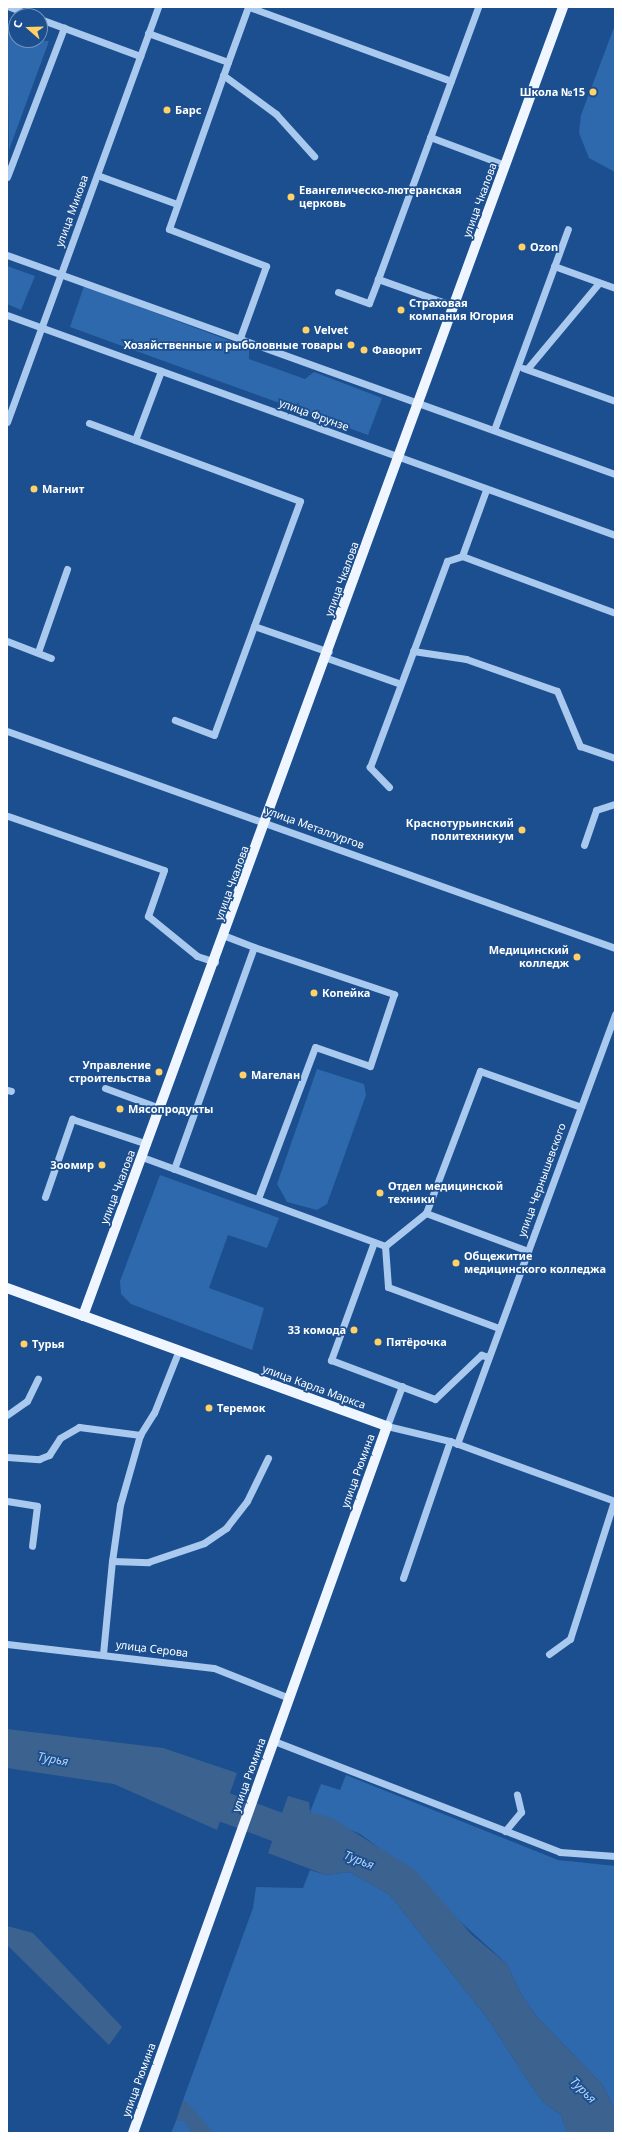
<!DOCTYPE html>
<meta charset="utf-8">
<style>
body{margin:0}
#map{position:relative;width:622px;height:2140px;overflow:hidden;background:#1b4f8f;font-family:"Noto Sans",sans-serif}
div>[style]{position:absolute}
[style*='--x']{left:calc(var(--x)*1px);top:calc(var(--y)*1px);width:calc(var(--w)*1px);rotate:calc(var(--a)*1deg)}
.green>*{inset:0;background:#2e69ad}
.water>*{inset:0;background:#3c6290}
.river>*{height:30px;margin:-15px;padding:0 15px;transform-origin:15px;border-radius:15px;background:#3c6290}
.minor>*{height:7px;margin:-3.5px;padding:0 3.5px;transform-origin:3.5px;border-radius:3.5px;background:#a9c9ee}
.major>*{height:10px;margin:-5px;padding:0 5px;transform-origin:5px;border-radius:5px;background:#f0f6ff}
.dots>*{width:11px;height:11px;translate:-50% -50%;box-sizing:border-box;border:2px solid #1b4f8f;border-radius:50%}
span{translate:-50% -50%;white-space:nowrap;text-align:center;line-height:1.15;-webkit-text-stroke:3.5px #1b4f8f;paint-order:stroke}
.poi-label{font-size:11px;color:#fff;font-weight:700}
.right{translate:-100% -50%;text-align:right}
.left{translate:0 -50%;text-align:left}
.street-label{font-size:11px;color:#fff}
.water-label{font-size:12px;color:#b5d3f5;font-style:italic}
.frame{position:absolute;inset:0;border:8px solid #fff;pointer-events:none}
.north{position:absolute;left:8px;top:8px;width:40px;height:40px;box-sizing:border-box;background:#1b4f8f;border:1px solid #7695bc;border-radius:50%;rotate:290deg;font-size:11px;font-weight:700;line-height:16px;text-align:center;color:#fff}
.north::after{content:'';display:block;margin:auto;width:14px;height:18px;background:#ffd166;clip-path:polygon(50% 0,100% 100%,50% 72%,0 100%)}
</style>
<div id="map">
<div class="green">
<div style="clip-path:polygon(615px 25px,615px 172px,589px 158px,579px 133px,581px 115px)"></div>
<div style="clip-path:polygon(7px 30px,16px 32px,16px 40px,49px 41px,9px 150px)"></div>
<div style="clip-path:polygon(7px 266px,35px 276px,21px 310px,7px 304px)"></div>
<div style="clip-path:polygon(84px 286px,249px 348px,249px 359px,305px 379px,314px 372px,382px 398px,368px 435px,70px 327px)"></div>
<div style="clip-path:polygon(317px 1069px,364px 1084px,366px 1095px,327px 1204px,317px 1210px,287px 1202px,277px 1184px)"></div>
<div style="clip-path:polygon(160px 1175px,279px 1218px,267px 1248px,228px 1235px,209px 1288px,264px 1308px,252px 1350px,131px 1304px,121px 1294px,120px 1281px)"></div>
<div style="clip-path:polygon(346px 1775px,558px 1860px,615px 1866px,615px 2109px,602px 2084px,537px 2017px,521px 1994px,507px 1964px,378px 1847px,360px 1834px,310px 1812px,321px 1784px,340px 1790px)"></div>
<div style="clip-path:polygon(310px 1870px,326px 1875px,350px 1872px,390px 1895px,488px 2019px,528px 2081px,544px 2103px,561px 2115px,567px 2133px,213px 2133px,183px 2100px,253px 1908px,256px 1887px,303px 1888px)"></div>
<div style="clip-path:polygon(176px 2121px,185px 2121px,192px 2133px,171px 2133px)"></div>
</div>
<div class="water">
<div style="clip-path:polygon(7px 1729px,163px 1748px,237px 1773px,217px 1830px,114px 1784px,7px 1768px)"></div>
<div style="clip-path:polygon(288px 1796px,309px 1802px,310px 1812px,330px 1817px,415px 1870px,472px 1935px,507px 1964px,521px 1994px,537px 2017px,602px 2084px,615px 2109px,615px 2133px,567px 2133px,561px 2115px,544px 2103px,528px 2081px,488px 2019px,390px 1895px,350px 1872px,326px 1875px,268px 1853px)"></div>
<div style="clip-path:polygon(7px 1926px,33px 1933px,122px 2027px,109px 2045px,7px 1945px)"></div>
<div style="clip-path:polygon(183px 2100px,195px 2111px,213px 2133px,192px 2133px,185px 2121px,176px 2121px)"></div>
</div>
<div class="river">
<div style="--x:186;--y:1793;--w:138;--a:20.4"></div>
</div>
<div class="minor">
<div style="--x:10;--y:7;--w:25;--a:21"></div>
<div style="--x:249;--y:7;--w:215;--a:20.1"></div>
<div style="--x:40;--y:19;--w:107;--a:20.3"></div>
<div style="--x:148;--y:33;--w:85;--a:19.9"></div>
<div style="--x:228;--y:62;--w:59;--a:-70"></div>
<div style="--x:228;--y:62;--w:177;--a:109.5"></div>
<div style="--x:169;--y:229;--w:104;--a:20.9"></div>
<div style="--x:266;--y:266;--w:77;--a:109.9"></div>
<div style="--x:223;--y:75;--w:66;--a:36.3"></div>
<div style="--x:276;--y:114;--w:57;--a:47.9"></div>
<div style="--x:430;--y:137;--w:80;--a:20.5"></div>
<div style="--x:97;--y:175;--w:85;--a:19.9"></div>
<div style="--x:7;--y:177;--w:160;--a:-69.1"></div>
<div style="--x:7;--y:255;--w:646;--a:19.81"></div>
<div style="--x:554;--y:266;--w:65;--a:19.8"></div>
<div style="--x:338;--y:292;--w:33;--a:20"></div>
<div style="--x:369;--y:303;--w:26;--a:-69"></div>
<div style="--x:454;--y:306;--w:81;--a:-160.4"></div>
<div style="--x:378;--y:279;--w:290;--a:-69.8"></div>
<div style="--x:7;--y:315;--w:647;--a:19.89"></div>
<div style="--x:523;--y:368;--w:98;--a:19.7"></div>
<div style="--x:527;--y:369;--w:112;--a:-50.1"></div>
<div style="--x:7;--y:422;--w:442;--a:-70"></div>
<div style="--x:89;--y:423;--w:225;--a:20.3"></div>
<div style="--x:300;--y:501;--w:249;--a:110.2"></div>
<div style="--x:214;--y:735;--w:42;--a:-159"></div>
<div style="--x:494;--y:430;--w:214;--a:-69.8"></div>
<div style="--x:135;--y:440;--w:74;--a:-69.4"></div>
<div style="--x:462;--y:556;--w:163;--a:20.4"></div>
<div style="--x:254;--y:626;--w:79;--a:19.1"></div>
<div style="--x:7;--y:641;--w:47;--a:21.1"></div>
<div style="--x:413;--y:651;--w:54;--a:8.6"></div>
<div style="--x:466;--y:659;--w:96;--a:19.4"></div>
<div style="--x:557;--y:691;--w:60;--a:67.3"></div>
<div style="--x:580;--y:746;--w:37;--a:19"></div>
<div style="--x:38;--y:652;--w:88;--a:-70.7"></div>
<div style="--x:327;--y:658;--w:78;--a:19.4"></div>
<div style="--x:7;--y:731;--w:646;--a:19.64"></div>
<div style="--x:389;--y:787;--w:28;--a:-134"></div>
<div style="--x:370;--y:767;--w:220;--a:-69.5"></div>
<div style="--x:447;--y:561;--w:16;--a:-18"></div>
<div style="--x:462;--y:556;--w:70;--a:-70"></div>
<div style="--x:8;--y:816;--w:165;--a:19.1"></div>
<div style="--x:164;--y:870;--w:49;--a:109.2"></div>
<div style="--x:148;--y:916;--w:63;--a:39.2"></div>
<div style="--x:197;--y:956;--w:19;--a:18"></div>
<div style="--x:584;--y:845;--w:37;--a:-71"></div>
<div style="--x:596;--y:810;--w:20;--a:-18"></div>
<div style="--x:254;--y:947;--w:148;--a:18.6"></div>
<div style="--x:394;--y:994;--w:76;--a:108.4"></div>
<div style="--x:370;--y:1066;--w:58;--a:-160.9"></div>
<div style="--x:315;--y:1047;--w:162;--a:110.6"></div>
<div style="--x:105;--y:1088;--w:59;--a:20"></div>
<div style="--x:7;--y:1090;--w:4;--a:14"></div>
<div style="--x:142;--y:1157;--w:259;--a:20.1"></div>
<div style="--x:174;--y:1169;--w:236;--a:-70.2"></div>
<div style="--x:254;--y:947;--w:31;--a:-159"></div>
<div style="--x:45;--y:1197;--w:83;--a:-70.9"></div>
<div style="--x:72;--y:1119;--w:79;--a:18.4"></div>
<div style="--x:374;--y:1242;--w:126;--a:110"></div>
<div style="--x:331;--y:1360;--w:111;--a:20.6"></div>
<div style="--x:435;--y:1399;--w:64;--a:-43.7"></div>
<div style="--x:481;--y:1355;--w:8;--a:14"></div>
<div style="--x:385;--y:1246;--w:41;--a:85.8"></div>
<div style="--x:388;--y:1287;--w:118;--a:20.3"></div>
<div style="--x:385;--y:1246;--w:53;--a:-38.8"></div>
<div style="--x:528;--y:1251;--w:109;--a:-159.6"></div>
<div style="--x:426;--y:1213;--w:152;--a:-69.2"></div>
<div style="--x:480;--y:1071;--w:107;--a:19.6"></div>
<div style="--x:402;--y:1386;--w:43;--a:110.6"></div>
<div style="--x:387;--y:1426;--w:65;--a:13.4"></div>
<div style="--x:450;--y:1441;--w:176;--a:20"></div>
<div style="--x:7;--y:1415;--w:24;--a:-35"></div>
<div style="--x:27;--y:1401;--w:25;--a:-64"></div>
<div style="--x:457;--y:1444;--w:458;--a:-69.8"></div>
<div style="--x:7;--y:1457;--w:32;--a:4"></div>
<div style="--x:39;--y:1459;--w:11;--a:-22"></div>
<div style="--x:49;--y:1455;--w:20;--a:-57"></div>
<div style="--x:60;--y:1438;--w:22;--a:-30"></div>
<div style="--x:79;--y:1427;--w:62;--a:7.5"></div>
<div style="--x:140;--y:1435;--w:26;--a:-58"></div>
<div style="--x:154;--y:1413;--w:68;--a:-68.4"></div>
<div style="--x:7;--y:1501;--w:30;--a:9"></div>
<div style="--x:37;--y:1506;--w:40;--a:97.1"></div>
<div style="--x:112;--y:1561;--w:57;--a:-81.9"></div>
<div style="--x:120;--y:1505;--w:73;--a:-74.1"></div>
<div style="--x:403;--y:1578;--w:145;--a:-71.1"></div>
<div style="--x:7;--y:1644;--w:208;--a:6.6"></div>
<div style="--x:214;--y:1668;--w:81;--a:21.8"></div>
<div style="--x:103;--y:1654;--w:93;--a:-84.5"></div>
<div style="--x:112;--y:1561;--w:36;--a:2"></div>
<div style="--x:148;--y:1562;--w:59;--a:-18.7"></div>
<div style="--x:204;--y:1543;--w:27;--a:-34"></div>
<div style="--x:226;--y:1528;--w:34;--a:-52"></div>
<div style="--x:247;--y:1501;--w:48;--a:-64"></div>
<div style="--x:549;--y:1654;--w:26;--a:-36"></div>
<div style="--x:570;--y:1639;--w:145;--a:-72.3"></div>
<div style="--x:274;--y:1741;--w:307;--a:21.2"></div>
<div style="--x:560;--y:1852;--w:55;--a:4.2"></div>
<div style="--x:505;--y:1831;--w:25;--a:-50"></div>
<div style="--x:521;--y:1812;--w:18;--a:-103"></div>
</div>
<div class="major">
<div style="--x:7;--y:1288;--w:404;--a:20"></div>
<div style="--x:387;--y:1426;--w:751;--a:109.76"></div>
<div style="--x:83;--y:1316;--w:1394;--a:-69.86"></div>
</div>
<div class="dots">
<div style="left:593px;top:92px;background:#ffd166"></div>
<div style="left:167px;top:110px;background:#ffd166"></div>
<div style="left:291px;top:197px;background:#ffd166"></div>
<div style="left:522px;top:247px;background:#ffd166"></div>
<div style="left:401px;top:310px;background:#ffd166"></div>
<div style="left:306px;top:330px;background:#ffd166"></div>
<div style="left:351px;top:345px;background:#ffd166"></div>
<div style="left:364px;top:350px;background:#ffd166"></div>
<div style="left:34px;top:489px;background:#ffd166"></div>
<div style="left:522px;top:830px;background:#ffd166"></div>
<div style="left:577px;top:957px;background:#ffd166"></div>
<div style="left:314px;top:993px;background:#ffd166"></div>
<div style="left:159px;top:1072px;background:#ffd166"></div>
<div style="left:243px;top:1075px;background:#ffd166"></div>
<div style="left:120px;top:1109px;background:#ffd166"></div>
<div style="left:102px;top:1165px;background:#ffd166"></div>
<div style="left:380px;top:1193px;background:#ffd166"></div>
<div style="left:456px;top:1263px;background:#ffd166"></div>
<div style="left:354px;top:1330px;background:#ffd166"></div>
<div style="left:378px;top:1342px;background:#ffd166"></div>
<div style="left:24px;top:1344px;background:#ffd166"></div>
<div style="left:209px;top:1408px;background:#ffd166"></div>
</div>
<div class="poi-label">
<span class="right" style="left:585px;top:92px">Школа №15</span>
<span class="left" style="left:175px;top:110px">Барс</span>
<span class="left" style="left:299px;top:197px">Евангелическо-лютеранская<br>церковь</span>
<span class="left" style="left:530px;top:247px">Ozon</span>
<span class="left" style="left:409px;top:310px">Страховая<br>компания Югория</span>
<span class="left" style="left:314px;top:330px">Velvet</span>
<span class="right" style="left:343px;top:345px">Хозяйственные и рыболовные товары</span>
<span class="left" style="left:372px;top:350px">Фаворит</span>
<span class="left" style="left:42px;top:489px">Магнит</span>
<span class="right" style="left:514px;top:830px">Краснотурьинский<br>политехникум</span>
<span class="right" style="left:569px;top:957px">Медицинский<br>колледж</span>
<span class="left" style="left:322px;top:993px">Копейка</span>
<span class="right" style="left:151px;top:1072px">Управление<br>строительства</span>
<span class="left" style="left:251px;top:1075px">Магелан</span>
<span class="left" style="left:128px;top:1109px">Мясопродукты</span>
<span class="right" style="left:94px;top:1165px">Зоомир</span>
<span class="left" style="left:388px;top:1193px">Отдел медицинской<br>техники</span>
<span class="left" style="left:464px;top:1263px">Общежитие<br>медицинского колледжа</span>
<span class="right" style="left:346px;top:1330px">33 комода</span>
<span class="left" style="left:386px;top:1342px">Пятёрочка</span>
<span class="left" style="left:32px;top:1344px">Турья</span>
<span class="left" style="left:217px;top:1408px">Теремок</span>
</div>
<div class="street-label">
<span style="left:480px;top:200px;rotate:-70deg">улица Чкалова</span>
<span style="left:72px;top:211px;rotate:-70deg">улица Микова</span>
<span style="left:314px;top:415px;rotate:20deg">улица Фрунзе</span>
<span style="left:342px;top:579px;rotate:-70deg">улица Чкалова</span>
<span style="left:315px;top:828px;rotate:20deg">улица Металлургов</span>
<span style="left:232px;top:883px;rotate:-70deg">улица Чкалова</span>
<span style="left:542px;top:1180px;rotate:-70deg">улица Чернышевского</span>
<span style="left:118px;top:1187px;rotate:-69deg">улица Чкалова</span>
<span style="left:314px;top:1387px;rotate:20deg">улица Карла Маркса</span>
<span style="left:358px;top:1471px;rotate:-70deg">улица Рюмина</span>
<span style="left:152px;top:1649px;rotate:7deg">улица Серова</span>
<span style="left:249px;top:1775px;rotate:-70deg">улица Рюмина</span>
<span style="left:139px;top:2080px;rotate:-70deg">улица Рюмина</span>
</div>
<div class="water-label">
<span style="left:53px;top:1759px;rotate:10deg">Турья</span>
<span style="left:359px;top:1860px;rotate:21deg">Турья</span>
<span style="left:583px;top:2090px;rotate:45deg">Турья</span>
</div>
<div class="frame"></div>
<div class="north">С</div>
</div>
